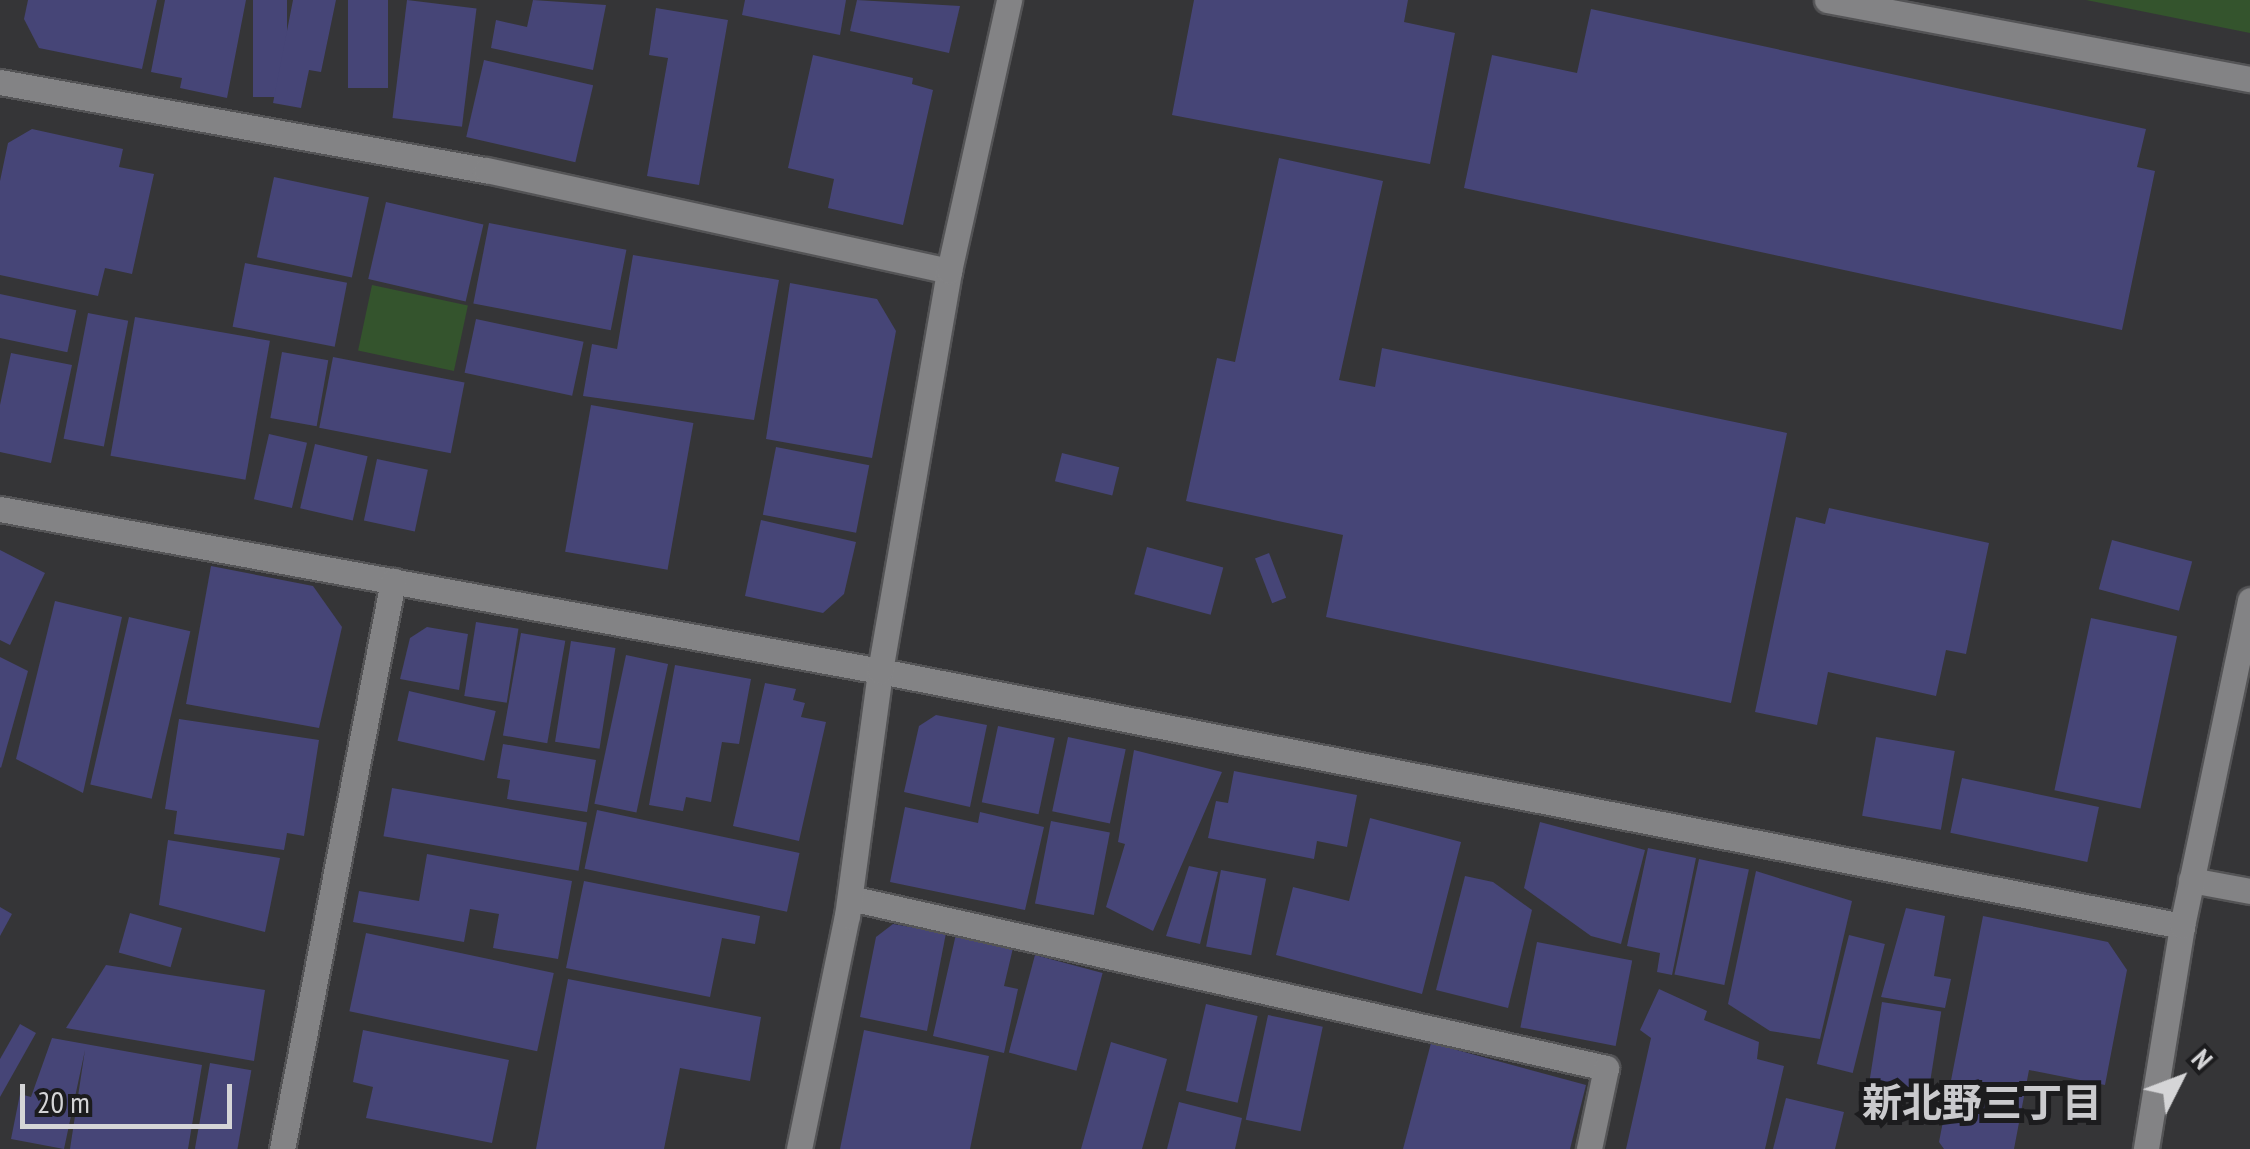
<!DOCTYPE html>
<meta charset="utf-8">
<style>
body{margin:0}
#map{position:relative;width:2250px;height:1149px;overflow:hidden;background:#353537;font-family:"PT Sans Narrow","Noto Sans JP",sans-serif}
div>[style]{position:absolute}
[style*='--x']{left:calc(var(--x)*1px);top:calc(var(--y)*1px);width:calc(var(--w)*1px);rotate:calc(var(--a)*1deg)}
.green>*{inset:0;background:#34542d;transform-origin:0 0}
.building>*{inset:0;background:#464577;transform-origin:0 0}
.roads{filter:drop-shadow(2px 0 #545456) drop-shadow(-2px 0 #545456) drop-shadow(0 2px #545456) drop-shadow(0 -2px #545456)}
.service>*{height:25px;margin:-12.5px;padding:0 12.5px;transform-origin:12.5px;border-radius:12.5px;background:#838385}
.minor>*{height:25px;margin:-12.5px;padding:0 12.5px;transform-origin:12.5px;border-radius:12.5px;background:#838385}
.tertiary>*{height:25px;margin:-12.5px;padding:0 12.5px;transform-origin:12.5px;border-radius:12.5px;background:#838385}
span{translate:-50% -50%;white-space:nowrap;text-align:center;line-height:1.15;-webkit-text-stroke:10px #1c1c1e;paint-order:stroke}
.neighbourhood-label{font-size:40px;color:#cacacd;font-weight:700}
.north{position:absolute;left:2130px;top:1029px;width:100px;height:100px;-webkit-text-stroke:8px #1c1c1e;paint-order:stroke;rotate:48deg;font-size:28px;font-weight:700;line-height:40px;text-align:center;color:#d5d5d7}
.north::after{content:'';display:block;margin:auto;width:35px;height:45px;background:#d5d5d7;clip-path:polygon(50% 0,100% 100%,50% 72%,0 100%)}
.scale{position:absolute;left:20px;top:1084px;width:212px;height:45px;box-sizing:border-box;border:5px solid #d5d5d7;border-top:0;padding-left:12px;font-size:30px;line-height:35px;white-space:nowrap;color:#d5d5d7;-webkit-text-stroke:8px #1c1c1e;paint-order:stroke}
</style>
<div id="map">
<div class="green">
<div style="clip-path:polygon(2086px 0,2250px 0,2250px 33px)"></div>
<div style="left:372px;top:285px;width:98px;height:67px;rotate:12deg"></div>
</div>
<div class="building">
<div style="clip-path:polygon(28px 0,157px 0,142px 69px,39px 48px,24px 19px)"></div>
<div style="clip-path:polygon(165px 0,246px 0,227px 98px,180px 88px,182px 78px,151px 72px)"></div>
<div style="left:253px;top:0;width:34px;height:97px"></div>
<div style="clip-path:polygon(293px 0,336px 0,321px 72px,309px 70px,301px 108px,273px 103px)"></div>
<div style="left:348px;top:0;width:40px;height:88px"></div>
<div style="left:407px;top:0;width:70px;height:119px;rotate:7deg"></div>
<div style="clip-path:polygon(533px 0,606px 5px,593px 70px,491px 48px,496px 20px,527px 27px)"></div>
<div style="clip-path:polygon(745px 0,846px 0,840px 35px,742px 15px)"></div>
<div style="clip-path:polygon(857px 0,960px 6px,949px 53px,850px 31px)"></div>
<div style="clip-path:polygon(1194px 0,1408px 0,1404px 22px,1455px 33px,1430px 164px,1172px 115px)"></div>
<div style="clip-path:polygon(656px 8px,728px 20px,699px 185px,647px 176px,668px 58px,649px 55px)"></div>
<div style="clip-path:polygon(1591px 9px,2146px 129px,2137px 167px,2155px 171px,2122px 330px,1464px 188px,1492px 55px,1577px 73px)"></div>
<div style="clip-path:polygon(813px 55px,913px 78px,912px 84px,933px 90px,903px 225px,828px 208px,834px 179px,788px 168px)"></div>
<div style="left:484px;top:60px;width:112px;height:79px;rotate:13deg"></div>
<div style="clip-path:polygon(32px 129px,123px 149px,119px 167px,154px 174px,132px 274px,105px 268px,98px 296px,0 275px,0 181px,8px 143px)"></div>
<div style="clip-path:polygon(1279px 158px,1383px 181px,1339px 380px,1375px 387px,1382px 348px,1787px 433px,1731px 703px,1326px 617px,1343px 535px,1186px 501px,1217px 358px,1235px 362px)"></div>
<div style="left:274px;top:177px;width:97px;height:82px;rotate:12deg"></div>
<div style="left:386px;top:202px;width:100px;height:79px;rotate:13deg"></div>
<div style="left:489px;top:223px;width:140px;height:82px;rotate:11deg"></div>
<div style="clip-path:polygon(633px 255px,779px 280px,754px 420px,583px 396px,592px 344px,617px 349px)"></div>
<div style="left:245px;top:263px;width:104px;height:65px;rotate:11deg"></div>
<div style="clip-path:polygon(790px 283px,877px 299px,896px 331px,872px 458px,766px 439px)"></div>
<div style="left:0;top:294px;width:78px;height:43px;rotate:12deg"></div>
<div style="left:88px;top:313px;width:41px;height:128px;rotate:11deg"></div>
<div style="left:135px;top:317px;width:137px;height:141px;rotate:10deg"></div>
<div style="left:476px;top:319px;width:110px;height:55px;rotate:12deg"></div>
<div style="left:282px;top:352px;width:47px;height:67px;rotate:10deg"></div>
<div style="clip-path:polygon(11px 353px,72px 365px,51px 463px,0 452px,0 405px)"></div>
<div style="left:333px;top:357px;width:134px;height:72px;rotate:11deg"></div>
<div style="left:591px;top:405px;width:104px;height:149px;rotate:10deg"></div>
<div style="left:269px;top:434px;width:39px;height:67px;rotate:13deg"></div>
<div style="left:315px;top:444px;width:54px;height:66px;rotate:13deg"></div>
<div style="left:776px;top:447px;width:95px;height:69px;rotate:11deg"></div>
<div style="left:1062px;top:453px;width:59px;height:29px;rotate:14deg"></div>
<div style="left:377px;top:459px;width:52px;height:63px;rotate:12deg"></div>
<div style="clip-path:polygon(1829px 508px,1989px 543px,1966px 654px,1946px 650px,1936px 696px,1828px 672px,1817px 725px,1755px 712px,1796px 517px,1825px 524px)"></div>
<div style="clip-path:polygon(761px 520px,856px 542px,844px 594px,823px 613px,745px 596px)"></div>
<div style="left:2112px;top:540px;width:83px;height:51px;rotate:15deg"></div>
<div style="left:1147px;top:547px;width:79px;height:49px;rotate:15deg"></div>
<div style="clip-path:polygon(0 550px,45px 573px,10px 645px,0 640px)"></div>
<div style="left:1269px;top:553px;width:48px;height:15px;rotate:69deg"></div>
<div style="clip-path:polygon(211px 566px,313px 586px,342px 627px,319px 728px,186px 704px)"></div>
<div style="clip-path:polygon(55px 601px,122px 617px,83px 793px,16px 759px)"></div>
<div style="left:129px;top:617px;width:63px;height:172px;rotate:13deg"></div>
<div style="left:2091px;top:618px;width:88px;height:176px;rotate:12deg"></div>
<div style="left:476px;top:622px;width:43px;height:75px;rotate:9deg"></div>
<div style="clip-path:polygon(427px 627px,468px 634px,459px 690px,400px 679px,410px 638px)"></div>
<div style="left:521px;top:633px;width:45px;height:104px;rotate:10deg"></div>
<div style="left:571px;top:641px;width:45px;height:102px;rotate:9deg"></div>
<div style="left:626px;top:655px;width:43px;height:152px;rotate:12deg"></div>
<div style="clip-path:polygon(0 657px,28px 671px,1px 768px,0 767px)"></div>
<div style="clip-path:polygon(675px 665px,751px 679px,739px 744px,722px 742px,711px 802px,686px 797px,683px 811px,649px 805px)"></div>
<div style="clip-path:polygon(765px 683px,796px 689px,793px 700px,805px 703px,801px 717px,826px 722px,799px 841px,733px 826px)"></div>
<div style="left:409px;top:691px;width:89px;height:51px;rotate:13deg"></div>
<div style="clip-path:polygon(936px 715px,987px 725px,970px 807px,904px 792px,919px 726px)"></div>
<div style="clip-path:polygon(179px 719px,319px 740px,304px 836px,287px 833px,284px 850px,174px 834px,177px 811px,165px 809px)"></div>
<div style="left:998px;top:726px;width:58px;height:78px;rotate:12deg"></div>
<div style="left:1068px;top:737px;width:59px;height:76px;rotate:12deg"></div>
<div style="left:1876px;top:737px;width:80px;height:80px;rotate:10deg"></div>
<div style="clip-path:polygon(503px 744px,596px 760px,587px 812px,507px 799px,510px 780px,497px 778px)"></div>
<div style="clip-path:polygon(1134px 750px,1222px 772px,1153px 931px,1106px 907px,1125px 844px,1118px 842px)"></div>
<div style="clip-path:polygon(1234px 771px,1357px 795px,1347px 847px,1317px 841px,1314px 859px,1208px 838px,1216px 801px,1228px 803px)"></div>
<div style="left:1962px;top:778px;width:140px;height:56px;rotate:12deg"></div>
<div style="left:392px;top:788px;width:198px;height:49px;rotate:10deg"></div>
<div style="clip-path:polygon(905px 807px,978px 823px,980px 812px,1044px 827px,1025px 910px,890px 882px)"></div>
<div style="left:597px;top:810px;width:207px;height:60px;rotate:12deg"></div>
<div style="clip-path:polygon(1370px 818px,1461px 842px,1422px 994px,1276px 955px,1293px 887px,1349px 901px)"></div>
<div style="left:1051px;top:821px;width:60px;height:84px;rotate:11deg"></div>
<div style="clip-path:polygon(1540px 822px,1645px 850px,1621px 944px,1591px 936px,1524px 888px)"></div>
<div style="clip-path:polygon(168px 840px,280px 858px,265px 932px,159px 905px)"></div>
<div style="clip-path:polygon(1648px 848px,1696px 858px,1672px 975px,1657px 972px,1660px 953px,1627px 946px)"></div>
<div style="clip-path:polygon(427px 854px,572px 881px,558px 959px,493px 948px,499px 914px,470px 909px,464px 942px,353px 922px,359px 891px,419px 901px)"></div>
<div style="left:1699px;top:859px;width:51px;height:118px;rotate:12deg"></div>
<div style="clip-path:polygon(1189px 866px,1218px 872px,1200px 944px,1166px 936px)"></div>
<div style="left:1221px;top:870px;width:46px;height:78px;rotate:11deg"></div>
<div style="clip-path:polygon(1756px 871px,1852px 901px,1820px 1039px,1770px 1031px,1728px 1004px)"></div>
<div style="clip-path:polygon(1465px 876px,1493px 882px,1532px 910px,1508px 1008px,1436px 990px)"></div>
<div style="clip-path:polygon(584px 881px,760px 916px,755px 944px,722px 938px,710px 997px,566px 968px)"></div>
<div style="clip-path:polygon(0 907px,12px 914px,0 936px)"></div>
<div style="clip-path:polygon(1906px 908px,1945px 916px,1934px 976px,1951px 979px,1945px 1008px,1881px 997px)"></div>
<div style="left:130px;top:913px;width:54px;height:41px;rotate:16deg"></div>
<div style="clip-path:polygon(1983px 916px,2108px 942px,2127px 970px,2105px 1085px,2029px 1070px,2014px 1149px,1944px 1149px,1939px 1142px)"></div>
<div style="clip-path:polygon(893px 924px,946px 933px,927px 1031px,860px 1017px,876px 937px)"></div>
<div style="left:366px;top:933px;width:192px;height:80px;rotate:12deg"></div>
<div style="clip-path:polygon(956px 934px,1013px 948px,1004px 986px,1018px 989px,1004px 1053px,933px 1036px)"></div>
<div style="left:1849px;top:935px;width:37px;height:133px;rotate:14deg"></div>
<div style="left:1537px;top:942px;width:97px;height:87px;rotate:11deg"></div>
<div style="left:1035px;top:955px;width:70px;height:101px;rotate:15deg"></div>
<div style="clip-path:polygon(106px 965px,265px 990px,254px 1061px,66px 1028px)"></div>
<div style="clip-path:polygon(568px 979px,761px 1017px,750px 1081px,680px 1068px,664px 1149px,536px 1149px)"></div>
<div style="clip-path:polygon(1659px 989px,1707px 1011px,1704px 1020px,1759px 1042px,1757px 1059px,1784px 1066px,1765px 1149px,1626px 1149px,1651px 1038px,1640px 1030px)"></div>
<div style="left:1882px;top:1002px;width:60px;height:90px;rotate:9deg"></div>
<div style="left:1206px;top:1004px;width:53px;height:89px;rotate:13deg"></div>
<div style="left:1268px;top:1015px;width:56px;height:107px;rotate:12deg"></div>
<div style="clip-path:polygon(20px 1024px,36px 1033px,0 1097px,0 1059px)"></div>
<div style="clip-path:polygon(363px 1030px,509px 1060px,492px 1143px,366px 1118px,373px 1087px,353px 1082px)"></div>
<div style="clip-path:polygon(864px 1030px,989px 1056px,970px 1149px,840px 1149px)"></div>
<div style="clip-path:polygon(52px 1038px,202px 1065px,188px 1149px,70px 1149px,85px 1050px,64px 1149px,11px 1139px,20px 1094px,31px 1097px)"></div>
<div style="clip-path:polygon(1111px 1042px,1167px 1059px,1142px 1149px,1081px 1149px)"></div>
<div style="clip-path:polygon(1431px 1043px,1586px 1085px,1570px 1149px,1403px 1149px)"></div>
<div style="left:210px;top:1063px;width:42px;height:87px;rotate:10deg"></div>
<div style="clip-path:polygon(1786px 1098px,1844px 1112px,1835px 1149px,1773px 1149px)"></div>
<div style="clip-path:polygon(1179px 1102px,1242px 1118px,1235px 1149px,1167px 1149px)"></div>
</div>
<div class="roads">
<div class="service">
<div style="--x:2191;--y:880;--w:60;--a:10.6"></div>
</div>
<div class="minor">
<div style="--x:0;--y:82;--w:494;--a:10.3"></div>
<div style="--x:486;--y:170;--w:474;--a:12.3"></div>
<div style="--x:0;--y:509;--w:895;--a:10.43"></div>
<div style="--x:880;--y:671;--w:1327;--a:11.08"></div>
<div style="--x:2182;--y:926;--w:226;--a:99.2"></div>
<div style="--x:850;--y:898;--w:775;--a:12.67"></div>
<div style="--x:1606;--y:1068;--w:83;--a:101.9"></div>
<div style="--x:282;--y:1149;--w:579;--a:-78.94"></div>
</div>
<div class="tertiary">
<div style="--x:1827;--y:0;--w:430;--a:10.6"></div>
<div style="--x:2182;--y:926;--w:333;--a:-78.2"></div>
<div style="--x:799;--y:1149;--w:238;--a:-78.4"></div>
<div style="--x:847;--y:916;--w:247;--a:-82.3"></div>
<div style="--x:880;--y:671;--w:406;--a:-80.2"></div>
<div style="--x:949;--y:271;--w:278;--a:-77.5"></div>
</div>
</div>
<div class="neighbourhood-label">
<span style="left:1982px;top:1102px">新北野三丁目</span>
</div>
<div class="north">N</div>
<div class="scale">20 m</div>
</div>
